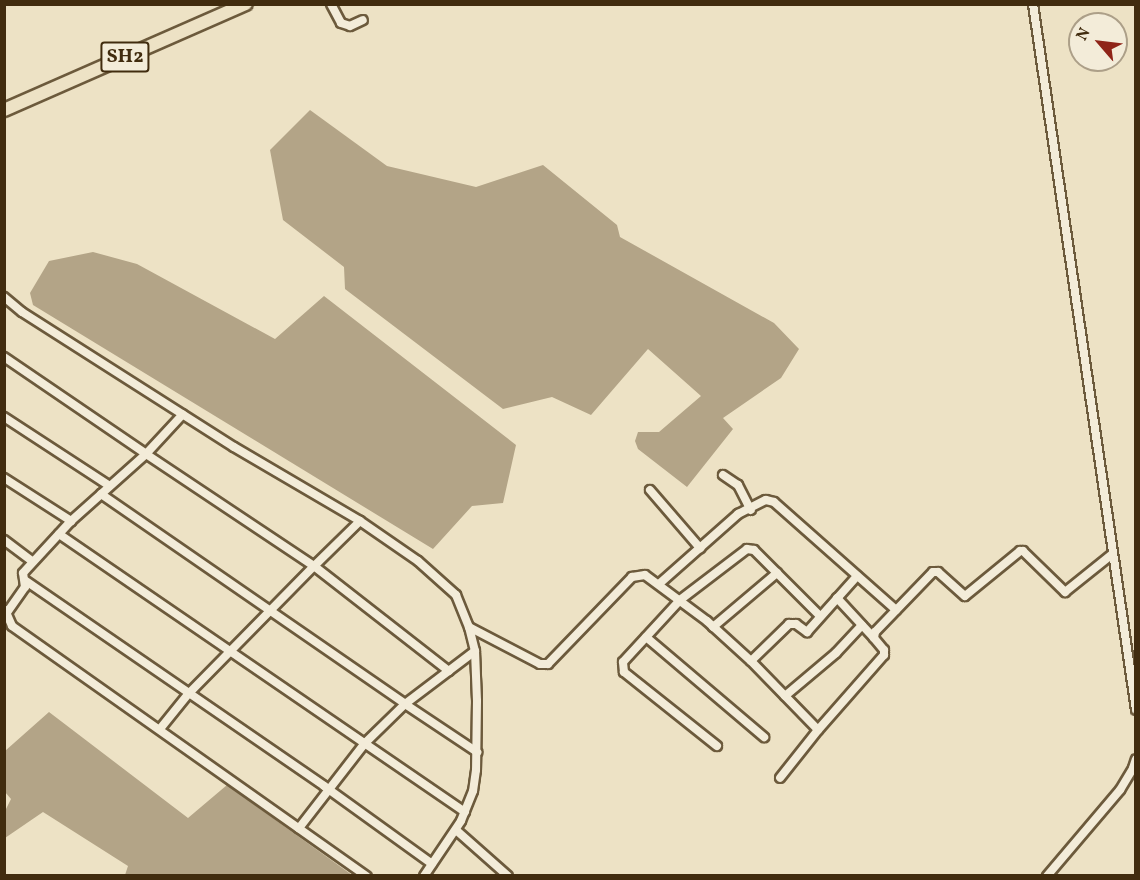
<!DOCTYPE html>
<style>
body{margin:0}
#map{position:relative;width:1140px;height:880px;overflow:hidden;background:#ede2c5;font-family:Vollkorn,serif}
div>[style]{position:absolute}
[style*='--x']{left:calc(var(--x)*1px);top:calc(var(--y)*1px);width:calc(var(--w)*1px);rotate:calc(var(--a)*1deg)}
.water>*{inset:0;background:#b3a487}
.roads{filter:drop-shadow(2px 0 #6c5a3c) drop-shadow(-2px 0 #6c5a3c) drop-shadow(0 2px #6c5a3c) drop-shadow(0 -2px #6c5a3c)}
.minor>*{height:8px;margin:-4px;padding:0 4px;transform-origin:4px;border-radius:4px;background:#f3ecd9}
.primary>*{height:12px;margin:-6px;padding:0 6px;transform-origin:6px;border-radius:6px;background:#ede2c5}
span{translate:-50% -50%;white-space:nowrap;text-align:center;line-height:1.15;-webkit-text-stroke:6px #f3ecd9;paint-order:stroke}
.shield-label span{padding:2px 4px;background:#f3ecd9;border:2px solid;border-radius:4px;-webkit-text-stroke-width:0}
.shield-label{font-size:20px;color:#412c0f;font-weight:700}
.frame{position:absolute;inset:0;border:6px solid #412c0f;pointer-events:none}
.north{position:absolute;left:1068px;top:12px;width:60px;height:60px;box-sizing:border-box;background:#f3ecd9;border:2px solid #ac9f88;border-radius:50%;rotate:298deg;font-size:16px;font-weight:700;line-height:24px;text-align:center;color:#412c0f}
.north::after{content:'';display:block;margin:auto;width:21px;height:27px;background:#8f2418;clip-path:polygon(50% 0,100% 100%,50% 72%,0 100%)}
</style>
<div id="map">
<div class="water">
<div style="clip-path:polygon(310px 110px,387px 166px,476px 187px,543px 165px,617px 225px,620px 237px,774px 323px,799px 349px,781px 378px,723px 418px,733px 429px,687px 487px,638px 449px,635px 441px,638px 432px,659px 432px,701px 396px,648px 349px,591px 415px,552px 397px,503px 409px,345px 289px,344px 267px,283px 220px,270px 150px)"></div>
<div style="clip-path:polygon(93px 252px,137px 264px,275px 339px,324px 296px,516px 445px,503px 503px,472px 506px,433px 549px,33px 305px,30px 293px,49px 261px)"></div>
<div style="clip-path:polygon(49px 712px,188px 818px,227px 785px,352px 875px,125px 875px,128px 866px,43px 812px,5px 838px,5px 811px,11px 799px,5px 792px,5px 751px)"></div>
</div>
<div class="roads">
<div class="minor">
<div style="--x:331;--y:4;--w:21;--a:62"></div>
<div style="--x:341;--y:23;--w:9;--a:18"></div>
<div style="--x:350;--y:26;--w:14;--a:-25"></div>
<div style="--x:1033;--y:4;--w:713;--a:81.7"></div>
<div style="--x:4;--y:297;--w:23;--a:40"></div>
<div style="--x:22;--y:312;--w:251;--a:32.5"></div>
<div style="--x:234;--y:447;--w:146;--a:30.4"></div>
<div style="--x:360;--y:521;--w:70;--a:34.6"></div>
<div style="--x:418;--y:561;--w:51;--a:41.8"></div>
<div style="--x:456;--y:595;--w:35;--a:68"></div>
<div style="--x:469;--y:627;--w:25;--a:76"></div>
<div style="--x:475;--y:651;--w:50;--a:87.7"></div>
<div style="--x:477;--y:701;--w:69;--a:90.8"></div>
<div style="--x:476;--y:770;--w:21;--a:98"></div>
<div style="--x:473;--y:791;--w:32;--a:112"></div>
<div style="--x:461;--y:821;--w:66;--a:123.9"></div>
<div style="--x:4;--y:357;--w:172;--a:34.3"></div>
<div style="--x:146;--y:454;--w:54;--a:-47.2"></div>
<div style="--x:4;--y:417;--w:126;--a:33.1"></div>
<div style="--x:723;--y:475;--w:18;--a:34"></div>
<div style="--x:738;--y:485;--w:28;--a:63"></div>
<div style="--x:4;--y:478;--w:80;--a:32.7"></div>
<div style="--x:650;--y:490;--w:77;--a:49.2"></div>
<div style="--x:101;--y:494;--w:369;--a:34.6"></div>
<div style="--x:405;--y:704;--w:56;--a:135.7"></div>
<div style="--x:365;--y:743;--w:108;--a:127.8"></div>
<div style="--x:360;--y:521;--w:64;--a:135.6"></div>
<div style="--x:314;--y:566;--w:171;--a:37.9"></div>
<div style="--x:59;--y:534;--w:492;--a:34.4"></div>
<div style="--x:4;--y:540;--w:36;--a:37"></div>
<div style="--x:26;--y:581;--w:362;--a:34.5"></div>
<div style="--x:324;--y:786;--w:133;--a:35.8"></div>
<div style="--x:659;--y:584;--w:106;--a:-41.5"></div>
<div style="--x:738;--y:514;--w:31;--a:-27"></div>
<div style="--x:766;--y:500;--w:8;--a:14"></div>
<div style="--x:774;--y:502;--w:163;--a:41.5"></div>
<div style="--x:837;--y:598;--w:54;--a:47.2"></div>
<div style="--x:5;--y:610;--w:17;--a:66"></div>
<div style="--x:12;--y:626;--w:434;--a:35.2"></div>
<div style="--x:6;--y:614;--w:33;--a:-55"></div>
<div style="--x:25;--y:587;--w:14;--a:-98"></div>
<div style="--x:23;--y:573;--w:71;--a:-47.3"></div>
<div style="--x:71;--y:521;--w:101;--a:-41.8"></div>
<div style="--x:146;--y:454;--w:202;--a:33.7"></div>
<div style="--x:314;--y:566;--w:178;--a:134.5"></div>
<div style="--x:189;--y:693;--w:46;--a:128.9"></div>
<div style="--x:469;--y:627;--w:80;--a:27.5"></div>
<div style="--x:540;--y:664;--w:8;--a:0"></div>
<div style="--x:548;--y:664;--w:121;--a:-46"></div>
<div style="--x:632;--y:577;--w:13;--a:-9"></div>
<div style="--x:645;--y:575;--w:77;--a:36.6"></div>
<div style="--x:707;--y:621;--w:59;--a:42.3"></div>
<div style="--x:751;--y:661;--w:96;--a:45.8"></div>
<div style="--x:818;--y:730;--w:61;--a:128.4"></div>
<div style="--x:713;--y:627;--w:84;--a:-40.2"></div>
<div style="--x:646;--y:637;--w:155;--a:40.3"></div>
<div style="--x:475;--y:651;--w:88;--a:142.9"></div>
<div style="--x:405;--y:704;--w:87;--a:33.7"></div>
<div style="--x:751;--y:661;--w:53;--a:-44.2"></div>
<div style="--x:789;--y:624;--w:7;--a:0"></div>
<div style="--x:796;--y:624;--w:14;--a:36"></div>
<div style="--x:807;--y:632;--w:75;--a:-48.2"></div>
<div style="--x:785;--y:696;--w:67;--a:-40.1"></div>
<div style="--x:836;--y:653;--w:38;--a:-47"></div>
<div style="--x:818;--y:730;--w:100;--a:-48.7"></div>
<div style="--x:884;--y:655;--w:5;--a:-90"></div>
<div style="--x:884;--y:650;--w:16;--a:-130"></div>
<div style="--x:874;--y:638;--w:6;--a:-81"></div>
<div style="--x:875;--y:632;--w:83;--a:-46"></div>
<div style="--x:933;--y:572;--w:5;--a:0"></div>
<div style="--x:938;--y:572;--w:36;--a:42"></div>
<div style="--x:965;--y:596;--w:71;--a:-39.3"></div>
<div style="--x:1020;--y:551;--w:3;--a:0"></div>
<div style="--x:1023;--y:551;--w:59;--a:44.3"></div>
<div style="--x:1065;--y:592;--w:59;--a:-38.8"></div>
<div style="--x:717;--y:746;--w:119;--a:-141.5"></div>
<div style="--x:624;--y:672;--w:10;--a:-96"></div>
<div style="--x:623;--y:662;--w:84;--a:-47.4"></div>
<div style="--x:680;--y:600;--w:84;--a:-37.3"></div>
<div style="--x:747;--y:549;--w:7;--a:8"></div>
<div style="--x:754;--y:550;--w:93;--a:45"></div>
<div style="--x:456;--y:830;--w:69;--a:41.5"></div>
<div style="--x:1047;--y:876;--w:113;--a:-49.7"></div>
<div style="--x:1120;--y:790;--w:26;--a:-59"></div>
<div style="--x:1133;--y:768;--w:9;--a:-72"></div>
</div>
<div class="primary">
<div style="--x:4;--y:110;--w:264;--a:-23.7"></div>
</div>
</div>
<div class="shield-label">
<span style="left:125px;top:57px">SH2</span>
</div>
<div class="frame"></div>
<div class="north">N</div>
</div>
